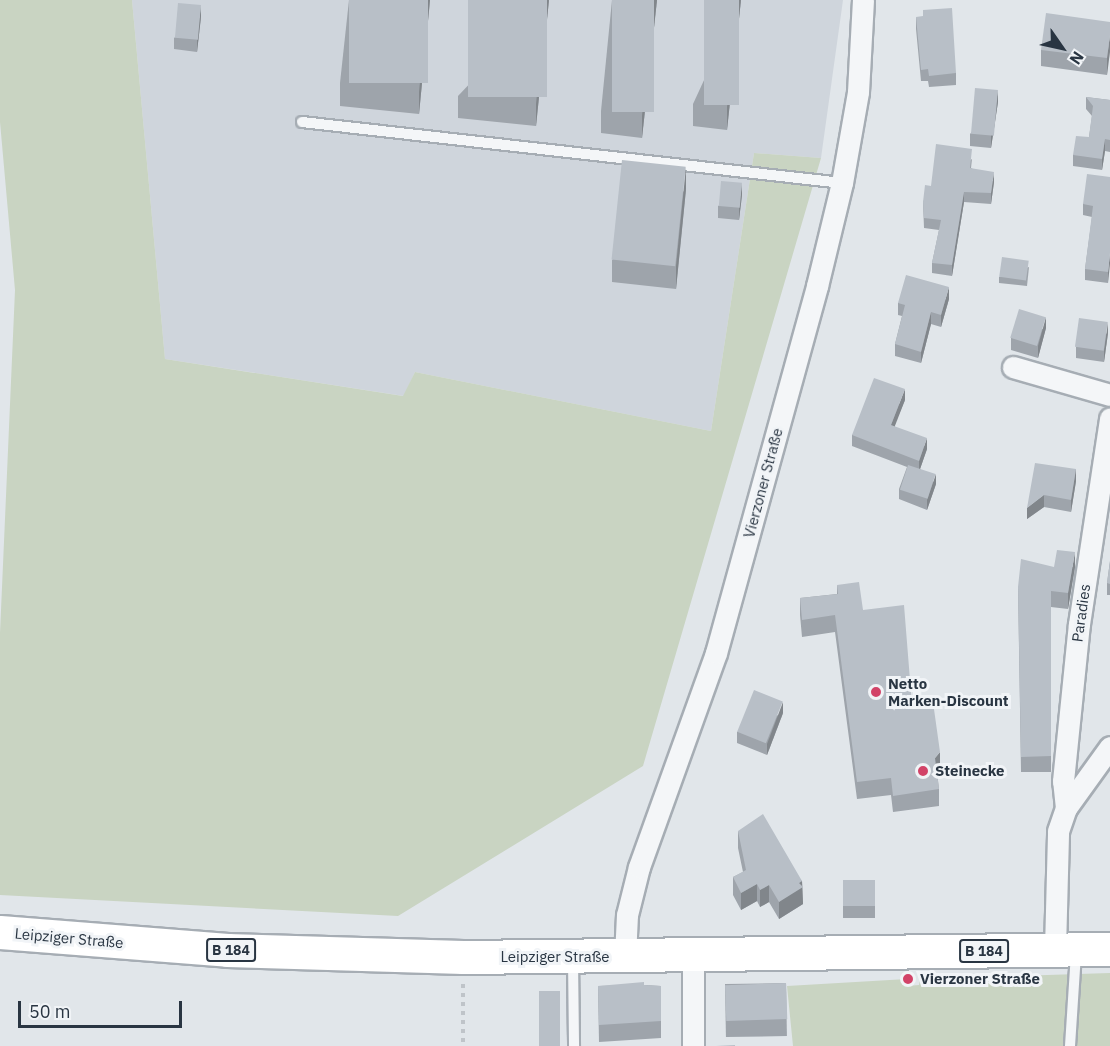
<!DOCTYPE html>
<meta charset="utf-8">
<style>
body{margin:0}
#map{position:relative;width:1110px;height:1046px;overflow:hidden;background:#e1e6ea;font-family:"IBM Plex Sans",sans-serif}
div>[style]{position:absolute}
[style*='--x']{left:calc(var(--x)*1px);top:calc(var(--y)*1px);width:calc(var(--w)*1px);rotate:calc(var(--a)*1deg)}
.built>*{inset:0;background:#cfd5dc}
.green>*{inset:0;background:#c9d4c2}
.path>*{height:4px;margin-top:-2px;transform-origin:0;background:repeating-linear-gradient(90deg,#bfc4c9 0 4.5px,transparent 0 9px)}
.roads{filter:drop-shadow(2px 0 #a6adb4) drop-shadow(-2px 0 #a6adb4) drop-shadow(0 2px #a6adb4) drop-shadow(0 -2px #a6adb4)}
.lane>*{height:10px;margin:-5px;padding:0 5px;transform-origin:5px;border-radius:5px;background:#f4f6f8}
.street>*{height:21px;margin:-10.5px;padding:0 10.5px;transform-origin:10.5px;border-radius:10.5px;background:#f4f6f8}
.primary>*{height:33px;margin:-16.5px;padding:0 16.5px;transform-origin:16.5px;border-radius:16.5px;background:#fff}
.wall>*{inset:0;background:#9ea4ab;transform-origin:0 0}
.shaded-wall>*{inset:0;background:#81868b}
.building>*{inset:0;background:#b8bfc7;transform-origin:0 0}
.dots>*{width:16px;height:16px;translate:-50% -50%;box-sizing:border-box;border:3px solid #f1f4f7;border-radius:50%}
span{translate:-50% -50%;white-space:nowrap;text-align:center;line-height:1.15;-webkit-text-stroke:6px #f1f4f7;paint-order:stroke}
.shield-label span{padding:2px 4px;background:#f1f4f7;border:2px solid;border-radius:4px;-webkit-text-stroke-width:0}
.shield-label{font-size:14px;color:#293542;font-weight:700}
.street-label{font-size:15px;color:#293542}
.poi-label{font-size:15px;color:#293542;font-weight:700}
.left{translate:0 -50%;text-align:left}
.north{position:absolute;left:1032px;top:18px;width:60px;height:60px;-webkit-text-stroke:4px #f1f4f7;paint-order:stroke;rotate:124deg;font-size:16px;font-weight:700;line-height:24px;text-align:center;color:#293542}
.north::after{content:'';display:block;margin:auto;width:21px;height:27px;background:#293542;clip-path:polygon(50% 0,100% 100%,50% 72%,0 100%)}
.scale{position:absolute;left:18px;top:1001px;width:164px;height:27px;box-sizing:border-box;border:3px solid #293542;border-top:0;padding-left:8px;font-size:18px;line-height:21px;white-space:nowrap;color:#293542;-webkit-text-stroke:4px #f1f4f7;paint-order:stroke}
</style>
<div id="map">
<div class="built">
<div style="clip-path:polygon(132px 0,843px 0,821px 158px,754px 153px,711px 431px,415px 372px,404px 396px,165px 359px)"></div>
</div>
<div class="green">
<div style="clip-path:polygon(0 0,132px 0,165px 359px,403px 396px,415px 372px,711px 431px,754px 153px,821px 158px,643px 766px,398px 916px,0 895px,0 633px,15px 290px,0 122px)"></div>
<div style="clip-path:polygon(1110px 973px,1110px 1046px,793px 1046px,787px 986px,907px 979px,907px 986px,919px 985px,920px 979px)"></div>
</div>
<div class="path">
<div style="--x:463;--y:984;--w:62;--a:90"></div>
</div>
<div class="roads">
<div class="lane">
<div style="--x:302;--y:122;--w:543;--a:6.44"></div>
<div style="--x:573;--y:960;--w:86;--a:89.3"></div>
<div style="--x:1070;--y:1046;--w:93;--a:-86.3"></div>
</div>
<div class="street">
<div style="--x:1013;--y:367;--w:101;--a:16.1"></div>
<div style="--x:1066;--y:808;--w:27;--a:-96"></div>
<div style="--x:1063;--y:781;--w:158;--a:-84.2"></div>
<div style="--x:1079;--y:624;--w:208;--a:-81.4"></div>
<div style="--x:1055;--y:949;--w:118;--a:-88.5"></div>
<div style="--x:1058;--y:831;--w:24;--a:-71"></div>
<div style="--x:1066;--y:808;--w:75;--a:-54.2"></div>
<div style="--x:625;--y:957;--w:42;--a:-87.3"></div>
<div style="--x:627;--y:915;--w:49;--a:-76"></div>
<div style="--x:639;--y:867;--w:227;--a:-70.2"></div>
<div style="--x:716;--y:653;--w:381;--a:-74.6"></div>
<div style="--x:817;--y:286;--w:106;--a:-76.4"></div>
<div style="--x:842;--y:183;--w:92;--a:-80"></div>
<div style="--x:858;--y:92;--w:92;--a:-86.9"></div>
<div style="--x:693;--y:1046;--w:90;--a:-90"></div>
</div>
<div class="primary">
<div style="--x:0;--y:932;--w:228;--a:4.5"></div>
<div style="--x:227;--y:950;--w:236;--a:1.7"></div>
<div style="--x:463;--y:957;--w:647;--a:-0.71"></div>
</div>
</div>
<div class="wall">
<div style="clip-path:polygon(349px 0,430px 0,419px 114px,340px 106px,340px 83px)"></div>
<div style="clip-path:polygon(549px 0,536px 126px,458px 118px,458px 96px)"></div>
<div style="clip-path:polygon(612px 0,657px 0,642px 138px,601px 133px,601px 111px)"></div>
<div style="clip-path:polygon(741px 0,727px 130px,693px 126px,693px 104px)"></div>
<div style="clip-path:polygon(201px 17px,197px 52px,174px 49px,174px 38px)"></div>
<div style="clip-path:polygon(916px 17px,956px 73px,956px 85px,929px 87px,928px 81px,921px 81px,916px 29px)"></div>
<div style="clip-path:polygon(1110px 22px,1107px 75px,1041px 66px,1041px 50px)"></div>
<div style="clip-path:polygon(1086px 97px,1110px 100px,1110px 152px,1105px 151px,1102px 170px,1073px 166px,1073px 155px,1089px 137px,1092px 116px,1086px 109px)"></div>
<div style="clip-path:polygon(998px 102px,991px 148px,970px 146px,970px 134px)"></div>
<div style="clip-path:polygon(972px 159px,971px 168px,994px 182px,991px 204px,964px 202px,952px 276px,932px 273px,932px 263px,939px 230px,924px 228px,923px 202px,931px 186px)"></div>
<div style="clip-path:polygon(1110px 177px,1108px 283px,1085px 280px,1085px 269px,1092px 217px,1083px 215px,1083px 204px)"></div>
<div style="clip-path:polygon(686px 189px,676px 289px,612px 282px,612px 260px)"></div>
<div style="clip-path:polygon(742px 195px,739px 220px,718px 218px,718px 206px)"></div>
<div style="clip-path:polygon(1029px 267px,1027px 286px,999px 283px,999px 277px)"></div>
<div style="clip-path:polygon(949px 299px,941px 327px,931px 324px,921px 363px,895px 356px,895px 344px,902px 316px,898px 315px,898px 303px)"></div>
<div style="clip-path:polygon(1046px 328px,1038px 358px,1011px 350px,1011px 338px)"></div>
<div style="clip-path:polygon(1108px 333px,1104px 362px,1076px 358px,1076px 347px)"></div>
<div style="clip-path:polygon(905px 400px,894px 426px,927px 449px,920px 469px,936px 484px,927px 510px,899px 499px,899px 489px,907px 467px,852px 446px,852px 435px)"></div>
<div style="clip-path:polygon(1076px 469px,1076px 481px,1071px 512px,1044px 507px,1027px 519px,1027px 508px)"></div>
<div style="clip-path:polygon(1110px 561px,1110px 595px,1107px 595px,1107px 583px)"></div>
<div style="clip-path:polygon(1054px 567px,1075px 567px,1068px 609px,1051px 607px,1051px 772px,1021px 772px,1018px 587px)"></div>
<div style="clip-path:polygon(837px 585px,863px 610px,912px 705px,940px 769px,937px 772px,939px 789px,939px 806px,893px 812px,891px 795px,857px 799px,835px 632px,802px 637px,800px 615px,800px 598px,837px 594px)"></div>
<div style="clip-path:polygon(783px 713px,767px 755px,737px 743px,737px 732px)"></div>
<div style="clip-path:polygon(738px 831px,802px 881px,803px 904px,779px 919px,769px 902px,760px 907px,757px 901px,741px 910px,733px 895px,733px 877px,743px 872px,738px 848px)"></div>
<div style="left:875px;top:880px;width:38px;height:32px;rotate:90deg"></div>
<div style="left:786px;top:983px;width:53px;height:61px;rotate:89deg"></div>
<div style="clip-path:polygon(644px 985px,661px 986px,661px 1038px,599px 1042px,598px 986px)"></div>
</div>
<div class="shaded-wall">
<div style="clip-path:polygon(428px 0,430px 0,419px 114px,419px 92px)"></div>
<div style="clip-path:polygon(547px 0,549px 0,536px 126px,536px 104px)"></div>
<div style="clip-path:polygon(654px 0,657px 0,642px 138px,642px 116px)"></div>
<div style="clip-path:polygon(739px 0,741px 0,727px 130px,727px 107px)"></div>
<div style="clip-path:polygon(201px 5px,201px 17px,197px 52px,197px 40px)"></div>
<div style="clip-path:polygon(1110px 35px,1110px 52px,1107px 75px,1107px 58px)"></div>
<div style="clip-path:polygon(998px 90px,998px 102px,991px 148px,991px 136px)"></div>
<div style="clip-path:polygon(1105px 139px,1105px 151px,1102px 170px,1102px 159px)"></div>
<div style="clip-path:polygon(686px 167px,686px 189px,676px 289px,676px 266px)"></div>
<div style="clip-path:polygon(994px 172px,994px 182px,991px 204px,991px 193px)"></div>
<div style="clip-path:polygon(742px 183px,742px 195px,739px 220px,739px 208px)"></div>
<div style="clip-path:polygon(964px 192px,964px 202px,952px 276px,952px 265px)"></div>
<div style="clip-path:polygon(1110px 253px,1110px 264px,1108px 283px,1108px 272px)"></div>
<div style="clip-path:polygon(949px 287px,949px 299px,941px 327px,941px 315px)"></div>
<div style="clip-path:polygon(931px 312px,931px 324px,921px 363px,921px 352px)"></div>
<div style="clip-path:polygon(1046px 317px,1046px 328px,1038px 358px,1038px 346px)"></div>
<div style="clip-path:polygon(1108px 322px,1108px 333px,1104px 362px,1104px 351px)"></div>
<div style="clip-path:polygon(905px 389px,905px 400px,891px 436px,891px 425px)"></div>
<div style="clip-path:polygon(927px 438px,927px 449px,919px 472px,919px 461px)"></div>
<div style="clip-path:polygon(1076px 469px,1076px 481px,1071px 512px,1071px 500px)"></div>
<div style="clip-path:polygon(936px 474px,936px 484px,927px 510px,927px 500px)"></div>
<div style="clip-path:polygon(1044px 495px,1044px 507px,1027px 519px,1027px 508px)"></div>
<div style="clip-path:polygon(1075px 552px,1075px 567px,1068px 609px,1068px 593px)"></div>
<div style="clip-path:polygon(783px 702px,783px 713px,767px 755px,767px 744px)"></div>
<div style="clip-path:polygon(940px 752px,940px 769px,935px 775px,935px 758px)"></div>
<div style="clip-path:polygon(802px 881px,803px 904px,779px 919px,779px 902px,799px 883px)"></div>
<div style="clip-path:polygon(757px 884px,757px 901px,741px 910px,741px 893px)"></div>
<div style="clip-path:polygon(769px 885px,769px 902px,760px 907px,760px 890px)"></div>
</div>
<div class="building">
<div style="left:349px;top:0;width:79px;height:83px"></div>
<div style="left:468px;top:0;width:79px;height:97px"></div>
<div style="left:612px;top:0;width:42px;height:112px"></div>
<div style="left:704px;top:0;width:35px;height:105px"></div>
<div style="left:178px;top:3px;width:23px;height:35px;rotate:5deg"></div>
<div style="clip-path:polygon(952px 8px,956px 73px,929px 76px,928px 69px,921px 70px,916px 17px,923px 16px,923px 10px)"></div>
<div style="clip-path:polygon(1046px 13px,1110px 22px,1110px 35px,1107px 58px,1041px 50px)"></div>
<div style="left:975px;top:88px;width:23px;height:46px;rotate:5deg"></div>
<div style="clip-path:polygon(1086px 97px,1110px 100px,1110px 140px,1105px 139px,1102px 159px,1073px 155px,1076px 136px,1089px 137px,1093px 106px)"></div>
<div style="clip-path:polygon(936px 144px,972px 149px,970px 168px,994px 172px,991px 193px,964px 192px,952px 265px,932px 263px,941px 220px,924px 218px,923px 202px,925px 185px,931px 186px)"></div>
<div style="left:622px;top:160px;width:64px;height:100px;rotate:6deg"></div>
<div style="clip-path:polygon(1087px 174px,1110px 177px,1110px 253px,1108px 272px,1085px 269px,1093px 206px,1083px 204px)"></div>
<div style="left:721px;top:181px;width:21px;height:25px;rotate:5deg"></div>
<div style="left:1002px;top:257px;width:27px;height:20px;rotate:8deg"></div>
<div style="clip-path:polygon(906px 275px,949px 287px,941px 315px,931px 312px,921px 352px,895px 344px,905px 305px,898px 303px)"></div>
<div style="left:1019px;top:309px;width:28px;height:30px;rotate:17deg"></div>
<div style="left:1079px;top:318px;width:29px;height:29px;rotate:8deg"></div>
<div style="clip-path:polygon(874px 378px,905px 389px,891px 425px,927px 438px,919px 461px,852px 435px)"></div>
<div style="clip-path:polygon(1035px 463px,1076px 469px,1071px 500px,1044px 495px,1027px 508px)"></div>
<div style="left:908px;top:465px;width:29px;height:26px;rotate:18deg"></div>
<div style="clip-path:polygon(1057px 550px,1075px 552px,1068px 593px,1051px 591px,1051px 756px,1021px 757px,1018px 587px,1021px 559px,1054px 567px)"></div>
<div style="clip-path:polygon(1110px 561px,1110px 584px,1107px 583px)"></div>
<div style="clip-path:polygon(859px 582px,863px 610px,904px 605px,912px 705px,933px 702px,940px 752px,935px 758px,939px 789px,893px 796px,891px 778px,857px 782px,835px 615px,802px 620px,800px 598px,838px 594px,837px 585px)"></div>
<div style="left:754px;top:690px;width:31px;height:45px;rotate:22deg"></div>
<div style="clip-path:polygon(763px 814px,802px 881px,799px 883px,803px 887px,779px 902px,769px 885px,760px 890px,757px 884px,741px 893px,733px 877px,746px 870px,738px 831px)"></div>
<div style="left:875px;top:880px;width:26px;height:32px;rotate:90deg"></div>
<div style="clip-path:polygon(644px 982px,644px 985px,661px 986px,661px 1021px,599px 1025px,598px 986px)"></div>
<div style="left:786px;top:983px;width:36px;height:61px;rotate:88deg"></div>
<div style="left:560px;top:991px;width:55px;height:21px;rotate:90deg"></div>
<div style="clip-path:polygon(735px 1045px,735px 1046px,716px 1046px)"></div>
</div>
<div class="dots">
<div style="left:876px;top:692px;background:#d24368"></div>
<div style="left:923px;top:771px;background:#d24368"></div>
<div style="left:908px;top:979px;background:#d24368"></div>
</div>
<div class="shield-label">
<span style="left:231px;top:950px">B 184</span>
<span style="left:984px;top:951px">B 184</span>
</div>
<div class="street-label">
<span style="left:763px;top:483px;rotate:-75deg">Vierzoner Straße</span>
<span style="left:1081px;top:613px;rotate:-82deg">Paradies</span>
<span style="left:69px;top:938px;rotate:5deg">Leipziger Straße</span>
<span style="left:555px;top:957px">Leipziger Straße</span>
</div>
<div class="poi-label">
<span class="left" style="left:888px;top:692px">Netto<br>Marken-Discount</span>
<span class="left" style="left:935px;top:771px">Steinecke</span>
<span class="left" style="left:920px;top:979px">Vierzoner Straße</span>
</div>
<div class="north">N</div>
<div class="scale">50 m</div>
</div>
